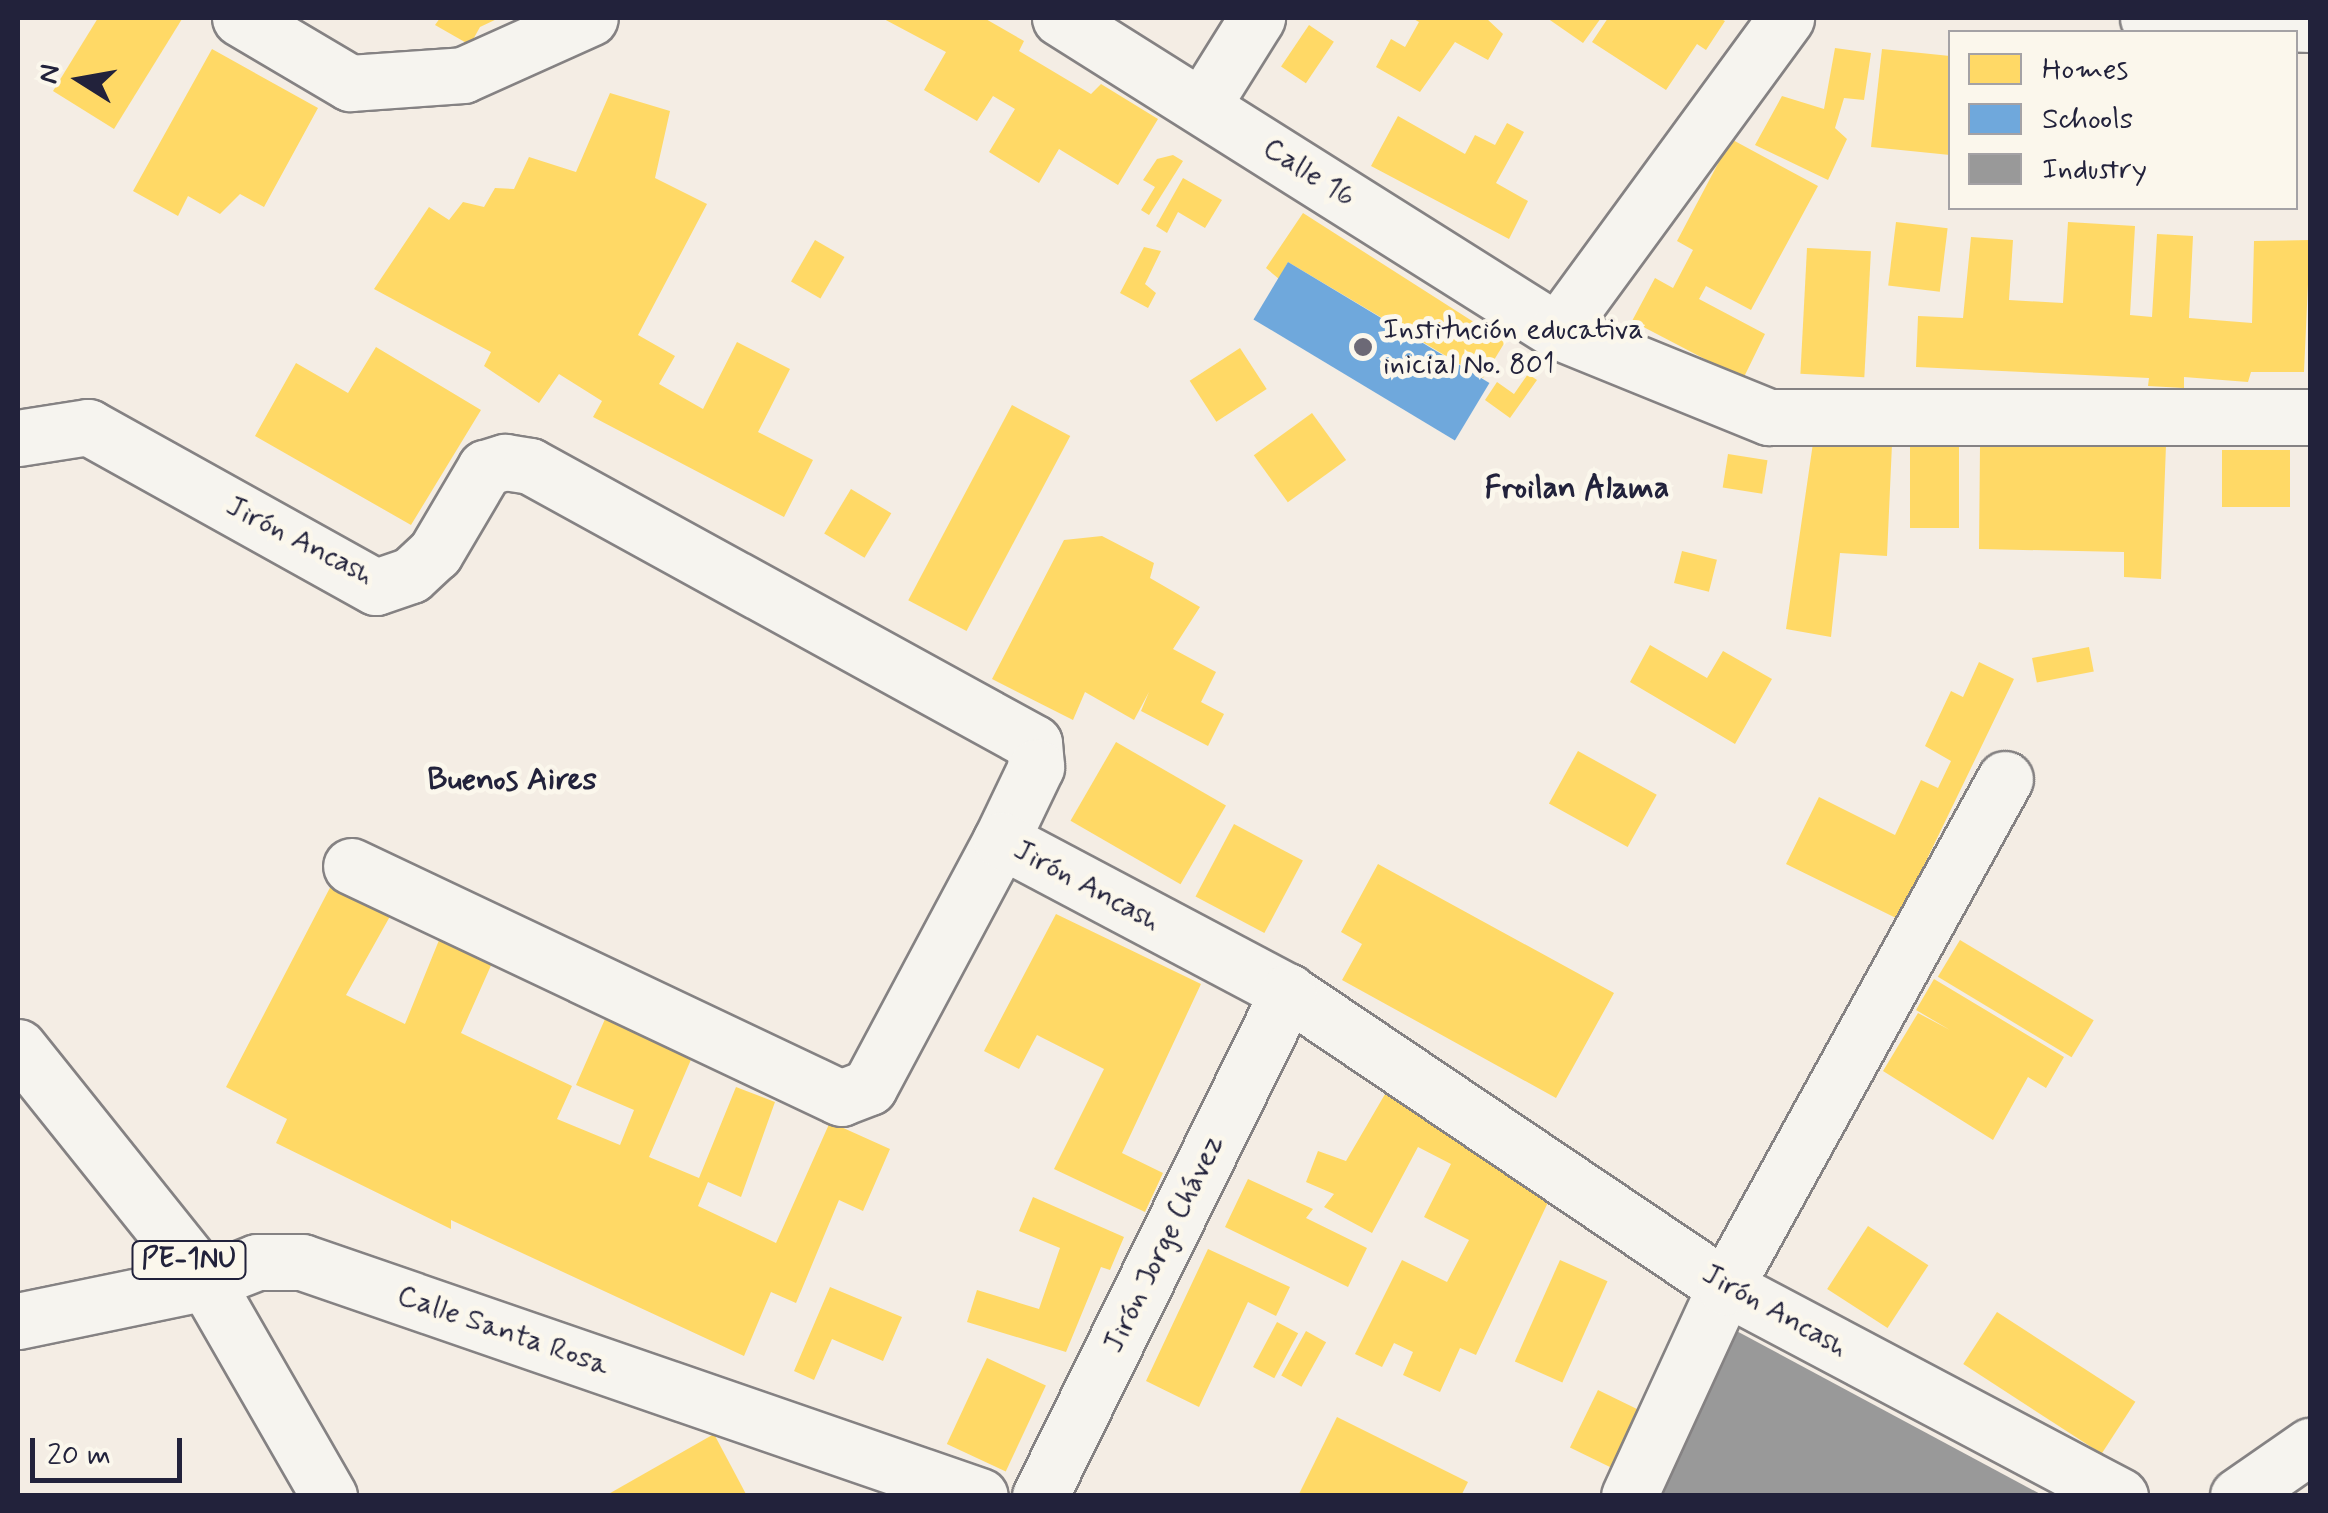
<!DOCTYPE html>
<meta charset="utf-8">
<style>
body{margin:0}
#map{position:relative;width:2328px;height:1513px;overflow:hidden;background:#f4ede4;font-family:Mynerve,sans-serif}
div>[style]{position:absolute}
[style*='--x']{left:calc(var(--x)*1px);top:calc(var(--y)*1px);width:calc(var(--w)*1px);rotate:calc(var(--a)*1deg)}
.homes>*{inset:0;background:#ffd966;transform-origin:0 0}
.schools>*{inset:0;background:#6fa8dc;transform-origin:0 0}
.industry>*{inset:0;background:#999}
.roads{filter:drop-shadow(2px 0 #858283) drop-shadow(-2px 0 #858283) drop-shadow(0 2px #858283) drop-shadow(0 -2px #858283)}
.minor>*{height:55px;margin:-27.5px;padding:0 27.5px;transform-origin:27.5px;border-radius:27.5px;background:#f6f4ef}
.primary>*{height:55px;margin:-27.5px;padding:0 27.5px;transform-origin:27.5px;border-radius:27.5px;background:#f6f4ef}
.dots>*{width:28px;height:28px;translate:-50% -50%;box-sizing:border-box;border:5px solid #fbf7ec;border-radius:50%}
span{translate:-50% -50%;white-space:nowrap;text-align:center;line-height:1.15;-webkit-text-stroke:10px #fbf7ec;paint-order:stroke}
.shield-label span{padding:2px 8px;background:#fbf7ec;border:2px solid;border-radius:8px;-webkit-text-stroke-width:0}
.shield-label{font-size:28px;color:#22223b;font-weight:700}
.street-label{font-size:30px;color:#22223b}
.poi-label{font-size:30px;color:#22223b}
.left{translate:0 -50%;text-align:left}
.neighbourhood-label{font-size:32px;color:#22223b;font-weight:700}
.frame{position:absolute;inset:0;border:20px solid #22223b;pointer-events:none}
.legend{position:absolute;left:1948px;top:30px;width:350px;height:180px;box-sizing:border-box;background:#fbf7ec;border:2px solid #a4a2a5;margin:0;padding:12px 18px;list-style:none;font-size:30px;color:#22223b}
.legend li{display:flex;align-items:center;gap:20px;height:50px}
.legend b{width:50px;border:2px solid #a4a2a5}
.north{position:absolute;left:30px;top:30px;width:100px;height:100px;-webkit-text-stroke:8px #fbf7ec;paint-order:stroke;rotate:281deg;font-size:28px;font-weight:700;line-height:40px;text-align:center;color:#22223b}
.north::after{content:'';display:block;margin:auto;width:35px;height:45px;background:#22223b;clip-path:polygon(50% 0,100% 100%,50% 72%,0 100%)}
.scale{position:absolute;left:30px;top:1438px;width:152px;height:45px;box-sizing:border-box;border:5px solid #22223b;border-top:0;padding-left:12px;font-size:30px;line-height:35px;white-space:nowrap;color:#22223b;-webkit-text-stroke:8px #fbf7ec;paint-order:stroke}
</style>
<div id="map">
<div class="homes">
<div style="clip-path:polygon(98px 18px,182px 19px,114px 129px,53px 91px)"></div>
<div style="clip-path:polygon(440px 18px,499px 18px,480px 27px,470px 45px,435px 25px)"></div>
<div style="clip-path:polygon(882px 18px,984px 18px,1024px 41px,1019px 51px,1091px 94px,1101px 84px,1158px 119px,1118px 185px,1059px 149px,1039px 183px,989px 152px,1015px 109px,993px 96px,977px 121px,924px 90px,946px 52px)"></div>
<div style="clip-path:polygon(1412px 18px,1486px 18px,1503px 34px,1488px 60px,1455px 42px,1420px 92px,1376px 67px,1391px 39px,1405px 47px,1419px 22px)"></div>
<div style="clip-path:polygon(1547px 18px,1601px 18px,1583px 43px)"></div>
<div style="clip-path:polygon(1608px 18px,1719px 18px,1725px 21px,1706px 50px,1697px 44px,1666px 90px,1592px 42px)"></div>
<div style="left:1309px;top:25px;width:30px;height:50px;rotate:34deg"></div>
<div style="clip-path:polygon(1835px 48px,1871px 53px,1864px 100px,1844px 98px,1835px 128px,1847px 139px,1828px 180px,1755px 145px,1782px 96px,1824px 109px)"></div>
<div style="clip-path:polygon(212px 49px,318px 108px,264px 207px,240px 194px,220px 214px,188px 196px,178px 216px,133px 191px)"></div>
<div style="clip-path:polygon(1882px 49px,1950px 56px,1950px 155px,1871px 147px)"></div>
<div style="clip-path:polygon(610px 93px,670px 111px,655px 178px,707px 204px,638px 335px,675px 356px,659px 384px,703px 409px,737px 342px,790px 369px,758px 432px,813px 460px,784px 517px,593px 417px,602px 401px,559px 374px,539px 403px,484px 366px,491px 352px,374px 289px,429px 207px,449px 220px,463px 202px,484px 207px,495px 188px,514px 189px,529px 157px,576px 172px)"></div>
<div style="clip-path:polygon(1398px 116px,1465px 154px,1475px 135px,1495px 145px,1507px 123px,1524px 132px,1496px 183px,1528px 201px,1509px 239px,1371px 166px)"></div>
<div style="clip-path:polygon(1731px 139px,1818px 186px,1751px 310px,1706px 286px,1699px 299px,1765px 334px,1743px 379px,1632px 321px,1655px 278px,1673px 288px,1693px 250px,1677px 241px)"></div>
<div style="clip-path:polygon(1173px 155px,1183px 161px,1149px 215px,1141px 210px,1155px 187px,1143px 180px,1157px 159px)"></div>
<div style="clip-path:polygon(1183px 178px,1222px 200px,1205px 228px,1178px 212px,1167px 233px,1156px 226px)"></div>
<div style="clip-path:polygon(1303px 213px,1505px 342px,1483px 378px,1288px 262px,1279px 279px,1266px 268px)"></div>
<div style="left:1896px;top:222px;width:52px;height:64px;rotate:7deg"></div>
<div style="clip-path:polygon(2068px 222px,2135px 226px,2130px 315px,2152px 317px,2157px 234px,2193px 236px,2189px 318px,2252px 323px,2254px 241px,2310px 240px,2304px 372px,2251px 372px,2248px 382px,2184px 377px,2184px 388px,2148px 386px,2149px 378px,1916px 367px,1918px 316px,1963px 318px,1971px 237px,2013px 240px,2009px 300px,2063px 303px)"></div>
<div style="left:815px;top:240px;width:34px;height:48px;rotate:30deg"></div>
<div style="clip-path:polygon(1144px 247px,1161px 251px,1145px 284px,1156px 293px,1148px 308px,1120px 293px)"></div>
<div style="left:1807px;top:248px;width:64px;height:126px;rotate:3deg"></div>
<div style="clip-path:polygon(376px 347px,481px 410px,411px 525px,255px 436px,296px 363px,348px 393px)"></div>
<div style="left:1240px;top:348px;width:49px;height:60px;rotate:57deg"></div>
<div style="clip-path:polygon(1528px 374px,1537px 380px,1510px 418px,1485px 400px,1497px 382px,1514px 394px)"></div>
<div style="left:1012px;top:405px;width:66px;height:221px;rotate:28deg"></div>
<div style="left:1312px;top:413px;width:58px;height:72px;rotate:54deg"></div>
<div style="clip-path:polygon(1813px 443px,1892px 444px,1887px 556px,1840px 553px,1831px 637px,1786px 629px)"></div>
<div style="clip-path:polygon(1980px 445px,2166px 445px,2161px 579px,2124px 577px,2124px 552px,1979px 549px)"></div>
<div style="left:1910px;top:446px;width:49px;height:82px"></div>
<div style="left:2290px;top:450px;width:57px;height:68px;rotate:90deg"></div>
<div style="left:1728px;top:454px;width:40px;height:34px;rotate:9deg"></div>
<div style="left:851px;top:489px;width:47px;height:52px;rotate:31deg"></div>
<div style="clip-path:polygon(1102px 536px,1154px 563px,1150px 578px,1200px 607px,1173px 649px,1216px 672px,1201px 702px,1224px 714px,1208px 746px,1141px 711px,1149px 692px,1134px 720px,1085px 692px,1073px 720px,992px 679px,1064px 540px)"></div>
<div style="left:1682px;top:551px;width:36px;height:33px;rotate:14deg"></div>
<div style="clip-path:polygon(1650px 645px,1707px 678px,1723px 651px,1772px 679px,1735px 744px,1630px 682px)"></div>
<div style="left:2089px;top:647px;width:25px;height:58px;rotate:79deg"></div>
<div style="clip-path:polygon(1979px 662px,2014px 679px,1898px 919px,1786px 864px,1819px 797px,1895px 835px,1921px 780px,1938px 788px,1951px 761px,1925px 746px,1951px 691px,1963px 697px)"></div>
<div style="left:1116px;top:742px;width:127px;height:91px;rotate:30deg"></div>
<div style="left:1578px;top:751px;width:90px;height:60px;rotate:29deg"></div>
<div style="left:1234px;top:824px;width:78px;height:82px;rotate:28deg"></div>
<div style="clip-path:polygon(1378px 864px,1614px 993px,1556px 1098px,1342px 980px,1362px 944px,1341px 932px)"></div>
<div style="clip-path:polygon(334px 880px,393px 911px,346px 995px,405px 1024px,448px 918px,501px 943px,461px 1033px,572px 1086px,557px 1119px,620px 1145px,634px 1110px,576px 1085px,609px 1010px,696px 1048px,649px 1157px,699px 1178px,736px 1087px,775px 1102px,741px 1197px,708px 1182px,698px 1206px,776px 1243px,830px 1122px,890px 1149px,863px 1211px,839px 1200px,796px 1303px,771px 1292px,744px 1356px,451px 1220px,451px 1229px,276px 1143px,287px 1119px,226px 1087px)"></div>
<div style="clip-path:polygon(1056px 914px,1201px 984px,1122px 1153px,1163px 1173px,1145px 1212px,1054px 1169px,1104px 1069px,1037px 1035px,1019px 1069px,984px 1051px)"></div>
<div style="left:1960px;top:940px;width:156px;height:43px;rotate:31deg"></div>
<div style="clip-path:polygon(1934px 979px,2064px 1057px,2046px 1088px,2028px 1077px,1993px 1140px,1883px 1071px,1918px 1013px,1950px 1030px,1916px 1010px)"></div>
<div style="clip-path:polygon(1388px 1089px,1559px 1179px,1476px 1355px,1460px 1348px,1440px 1392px,1403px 1375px,1413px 1352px,1394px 1343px,1382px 1367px,1355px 1354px,1402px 1260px,1447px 1282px,1469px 1240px,1424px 1217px,1451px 1164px,1418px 1147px,1372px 1233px,1324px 1207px,1334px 1194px,1306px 1182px,1318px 1151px,1346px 1161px)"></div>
<div style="clip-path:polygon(1248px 1179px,1313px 1209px,1306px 1218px,1367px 1248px,1348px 1287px,1225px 1227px)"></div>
<div style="clip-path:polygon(1033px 1197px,1124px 1237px,1110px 1270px,1101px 1267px,1066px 1352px,967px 1322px,977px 1290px,1039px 1309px,1060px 1248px,1019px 1231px)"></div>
<div style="left:1868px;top:1226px;width:72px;height:75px;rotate:33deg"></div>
<div style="clip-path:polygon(1208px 1249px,1290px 1287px,1276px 1316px,1248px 1302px,1199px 1407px,1146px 1381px)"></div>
<div style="left:1560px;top:1260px;width:52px;height:111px;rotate:24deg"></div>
<div style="clip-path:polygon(830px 1287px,902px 1317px,883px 1361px,832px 1339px,814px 1380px,794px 1371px)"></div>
<div style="left:1997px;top:1312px;width:165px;height:62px;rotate:33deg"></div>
<div style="left:1277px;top:1322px;width:24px;height:51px;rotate:28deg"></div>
<div style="left:1306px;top:1331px;width:23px;height:51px;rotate:29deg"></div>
<div style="left:987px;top:1358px;width:65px;height:95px;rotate:25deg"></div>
<div style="left:1598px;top:1390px;width:61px;height:64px;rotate:26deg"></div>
<div style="clip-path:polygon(1714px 1400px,1766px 1424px,1734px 1496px,1699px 1496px,1676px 1485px)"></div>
<div style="clip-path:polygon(1337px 1417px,1468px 1482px,1461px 1496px,1298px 1496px)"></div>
<div style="clip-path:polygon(714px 1434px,747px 1496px,605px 1496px)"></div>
</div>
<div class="schools">
<div style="left:1288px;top:262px;width:235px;height:67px;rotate:31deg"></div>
</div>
<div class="industry">
<div style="clip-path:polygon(1731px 1328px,2044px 1496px,1652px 1496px)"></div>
</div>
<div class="roads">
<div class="minor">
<div style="--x:240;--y:18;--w:128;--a:30.6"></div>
<div style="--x:350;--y:83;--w:113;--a:-4"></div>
<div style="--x:463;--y:75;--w:139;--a:-24.2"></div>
<div style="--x:1060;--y:18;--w:587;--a:32.2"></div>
<div style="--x:1557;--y:331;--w:229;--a:22.1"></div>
<div style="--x:1769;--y:417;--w:541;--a:0"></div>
<div style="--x:2148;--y:18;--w:162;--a:2.1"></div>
<div style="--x:1202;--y:106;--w:104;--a:-58"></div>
<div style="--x:1557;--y:331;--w:388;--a:-53.8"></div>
<div style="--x:18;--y:438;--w:71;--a:-8.9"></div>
<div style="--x:88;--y:427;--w:329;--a:29.1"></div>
<div style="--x:376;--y:587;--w:37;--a:-19"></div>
<div style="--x:411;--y:575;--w:33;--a:-43"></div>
<div style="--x:435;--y:553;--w:99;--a:-59.5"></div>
<div style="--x:485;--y:468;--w:21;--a:-17"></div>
<div style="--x:505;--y:462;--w:25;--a:9"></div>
<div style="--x:530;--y:466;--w:575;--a:28.79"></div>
<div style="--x:1034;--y:743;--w:24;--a:85"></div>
<div style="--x:1036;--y:767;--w:81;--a:115.6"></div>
<div style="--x:1001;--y:840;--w:280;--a:118.1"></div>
<div style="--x:869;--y:1087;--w:30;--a:159"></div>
<div style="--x:841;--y:1098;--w:542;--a:-154.66"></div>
<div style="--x:1001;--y:840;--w:325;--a:27.9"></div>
<div style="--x:1288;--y:992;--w:527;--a:34.02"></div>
<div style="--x:1725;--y:1287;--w:447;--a:27.9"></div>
<div style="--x:18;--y:1321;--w:192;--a:-11.7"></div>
<div style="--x:206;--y:1282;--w:55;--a:-21.4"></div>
<div style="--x:257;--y:1262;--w:45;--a:0"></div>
<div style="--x:302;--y:1262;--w:717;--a:19.04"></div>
<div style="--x:1040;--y:1496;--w:562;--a:-63.8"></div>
<div style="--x:1629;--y:1496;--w:230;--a:-65.3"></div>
<div style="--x:1725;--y:1287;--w:580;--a:-61.14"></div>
</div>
<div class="primary">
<div style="--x:18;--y:1047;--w:301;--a:51.3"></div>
<div style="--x:206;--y:1282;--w:247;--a:60.1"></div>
<div style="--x:2238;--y:1496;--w:88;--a:-34.8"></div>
</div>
</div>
<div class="dots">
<div style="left:1363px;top:347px;background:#6c6976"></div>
</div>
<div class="shield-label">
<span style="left:189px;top:1260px">PE-1NU</span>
</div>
<div class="street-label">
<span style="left:1309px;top:173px;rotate:32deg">Calle 16</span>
<span style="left:300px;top:541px;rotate:27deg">Jirón Ancash</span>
<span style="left:1087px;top:886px;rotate:28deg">Jirón Ancash</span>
<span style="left:1164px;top:1244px;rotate:-64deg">Jirón Jorge Chávez</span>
<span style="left:1775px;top:1311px;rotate:29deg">Jirón Ancash</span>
<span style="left:503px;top:1331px;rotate:19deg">Calle Santa Rosa</span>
</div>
<div class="poi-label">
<span class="left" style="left:1383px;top:347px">Institución educativa<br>inicial No. 801</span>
</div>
<div class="neighbourhood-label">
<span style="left:1577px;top:488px">Froilan Alama</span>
<span style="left:512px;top:780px">Buenos Aires</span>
</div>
<div class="frame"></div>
<ul class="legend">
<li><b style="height:28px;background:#ffd966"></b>Homes</li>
<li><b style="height:28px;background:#6fa8dc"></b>Schools</li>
<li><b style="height:28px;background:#999"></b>Industry</li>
</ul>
<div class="north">N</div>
<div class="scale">20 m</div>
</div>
